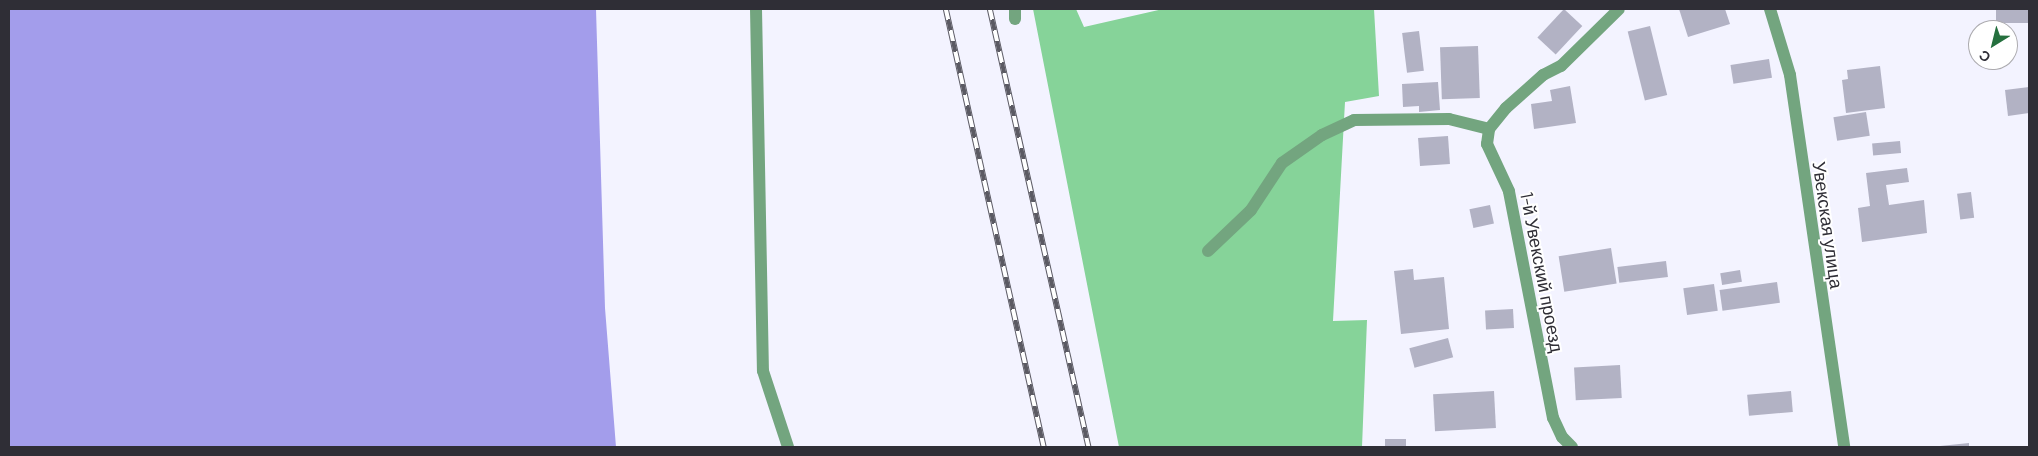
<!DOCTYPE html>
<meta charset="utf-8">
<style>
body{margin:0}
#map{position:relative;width:2038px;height:456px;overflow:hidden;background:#f3f3ff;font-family:Barlow,sans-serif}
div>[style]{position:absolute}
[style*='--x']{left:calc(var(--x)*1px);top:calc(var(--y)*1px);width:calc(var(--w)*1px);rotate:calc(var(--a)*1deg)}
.forest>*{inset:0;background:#86d399}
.water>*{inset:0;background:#a39deb}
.building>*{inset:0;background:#b2b2c4;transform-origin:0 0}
.minor>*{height:12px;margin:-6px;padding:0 6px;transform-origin:6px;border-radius:6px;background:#73a57f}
.rail>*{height:5.5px;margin-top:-2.75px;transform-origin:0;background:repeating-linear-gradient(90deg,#fff 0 11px,#5b5a63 0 22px);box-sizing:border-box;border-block:1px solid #5b5a63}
span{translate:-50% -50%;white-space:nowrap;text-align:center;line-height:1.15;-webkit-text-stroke:4px #fff;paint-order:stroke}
.street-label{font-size:18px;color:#2f2e36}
.frame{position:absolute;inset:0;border:10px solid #2f2e36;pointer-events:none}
.north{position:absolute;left:1968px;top:20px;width:50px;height:50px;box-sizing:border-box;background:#fff;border:1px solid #acabaf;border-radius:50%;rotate:216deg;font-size:14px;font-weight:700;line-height:20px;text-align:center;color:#2f2e36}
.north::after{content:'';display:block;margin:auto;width:18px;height:22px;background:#25703e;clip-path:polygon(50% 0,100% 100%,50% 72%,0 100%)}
</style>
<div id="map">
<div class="forest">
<div style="clip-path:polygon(1033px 9px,1076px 9px,1084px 27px,1163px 9px,1374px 9px,1379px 96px,1345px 102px,1333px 321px,1367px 320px,1362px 447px,1119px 447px)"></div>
</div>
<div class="water">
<div style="clip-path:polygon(9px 9px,596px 9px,605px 308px,616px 447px,9px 447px)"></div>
</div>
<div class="building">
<div style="left:1564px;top:9px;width:25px;height:39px;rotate:43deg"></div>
<div style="clip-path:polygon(1679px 9px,1725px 9px,1730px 24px,1688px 37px)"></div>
<div style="left:1996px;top:9px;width:33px;height:14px"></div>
<div style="left:1650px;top:26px;width:71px;height:23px;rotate:76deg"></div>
<div style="left:1419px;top:31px;width:40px;height:17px;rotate:83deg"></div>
<div style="left:1478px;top:46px;width:52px;height:38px;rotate:88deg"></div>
<div style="left:1769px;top:59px;width:19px;height:39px;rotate:81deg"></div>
<div style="clip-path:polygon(1880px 66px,1885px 108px,1846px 113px,1842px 80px,1848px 79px,1847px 70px)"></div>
<div style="clip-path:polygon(1438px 82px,1440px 110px,1419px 112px,1419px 106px,1403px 107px,1402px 84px)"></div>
<div style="clip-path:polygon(1570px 86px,1576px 123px,1534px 129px,1531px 104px,1552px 101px,1550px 90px)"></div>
<div style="clip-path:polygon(2029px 87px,2029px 113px,2008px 116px,2005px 90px)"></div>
<div style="left:1866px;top:112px;width:24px;height:33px;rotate:81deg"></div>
<div style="left:1448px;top:136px;width:28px;height:30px;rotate:86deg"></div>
<div style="left:1900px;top:141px;width:12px;height:28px;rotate:85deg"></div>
<div style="clip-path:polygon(1907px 168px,1909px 182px,1886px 185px,1889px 205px,1924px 200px,1927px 233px,1862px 242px,1858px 208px,1870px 206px,1866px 173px)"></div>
<div style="left:1971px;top:192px;width:26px;height:14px;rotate:83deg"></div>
<div style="left:1490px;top:205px;width:19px;height:21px;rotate:78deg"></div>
<div style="left:1611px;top:248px;width:36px;height:53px;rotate:81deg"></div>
<div style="left:1666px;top:261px;width:16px;height:49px;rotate:83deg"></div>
<div style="clip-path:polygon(1413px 269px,1414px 280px,1444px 277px,1449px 329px,1401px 334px,1394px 271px)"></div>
<div style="left:1740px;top:270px;width:12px;height:20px;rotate:81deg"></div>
<div style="left:1777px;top:282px;width:21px;height:58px;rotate:82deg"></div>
<div style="left:1714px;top:284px;width:27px;height:31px;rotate:82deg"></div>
<div style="left:1513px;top:309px;width:19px;height:28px;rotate:87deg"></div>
<div style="left:1448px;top:338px;width:20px;height:40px;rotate:75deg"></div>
<div style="left:1620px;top:365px;width:33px;height:46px;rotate:87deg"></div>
<div style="left:1494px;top:391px;width:37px;height:61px;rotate:87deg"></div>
<div style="left:1791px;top:391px;width:21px;height:44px;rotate:85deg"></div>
<div style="left:1385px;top:439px;width:21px;height:8px"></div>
<div style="clip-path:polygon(1969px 443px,1969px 447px,1941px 447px,1940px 446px)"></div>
</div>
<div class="minor">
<div style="--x:756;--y:9;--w:362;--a:88.9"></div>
<div style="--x:763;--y:371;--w:80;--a:71.8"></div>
<div style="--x:1015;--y:9;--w:10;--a:90"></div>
<div style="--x:1770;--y:9;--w:69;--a:73.1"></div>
<div style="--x:1790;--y:75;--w:376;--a:81.7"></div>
<div style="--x:1208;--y:251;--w:59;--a:-43.6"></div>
<div style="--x:1251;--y:210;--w:56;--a:-56.6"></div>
<div style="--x:1282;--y:163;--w:49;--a:-35"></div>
<div style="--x:1322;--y:135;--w:35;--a:-25"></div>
<div style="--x:1354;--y:120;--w:95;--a:-0.6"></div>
<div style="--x:1449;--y:119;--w:41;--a:14"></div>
<div style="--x:1572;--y:447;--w:14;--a:-135"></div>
<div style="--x:1562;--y:437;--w:21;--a:-115"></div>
<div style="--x:1553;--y:418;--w:231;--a:-101"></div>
<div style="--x:1509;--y:191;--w:52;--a:-115.1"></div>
<div style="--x:1487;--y:144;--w:15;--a:-82"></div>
<div style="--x:1489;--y:129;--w:27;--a:-51"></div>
<div style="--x:1506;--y:108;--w:50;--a:-41.7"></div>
<div style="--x:1543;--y:75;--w:20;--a:-27"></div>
<div style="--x:1561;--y:66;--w:81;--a:-44.5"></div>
</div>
<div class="rail">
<div style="--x:946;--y:9;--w:449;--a:77.4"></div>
<div style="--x:990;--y:9;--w:449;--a:77.3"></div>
</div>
<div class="street-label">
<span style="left:1828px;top:225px;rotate:82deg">Увекская улица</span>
<span style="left:1542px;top:272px;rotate:79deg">1-й Увекский проезд</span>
</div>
<div class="frame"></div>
<div class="north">С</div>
</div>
